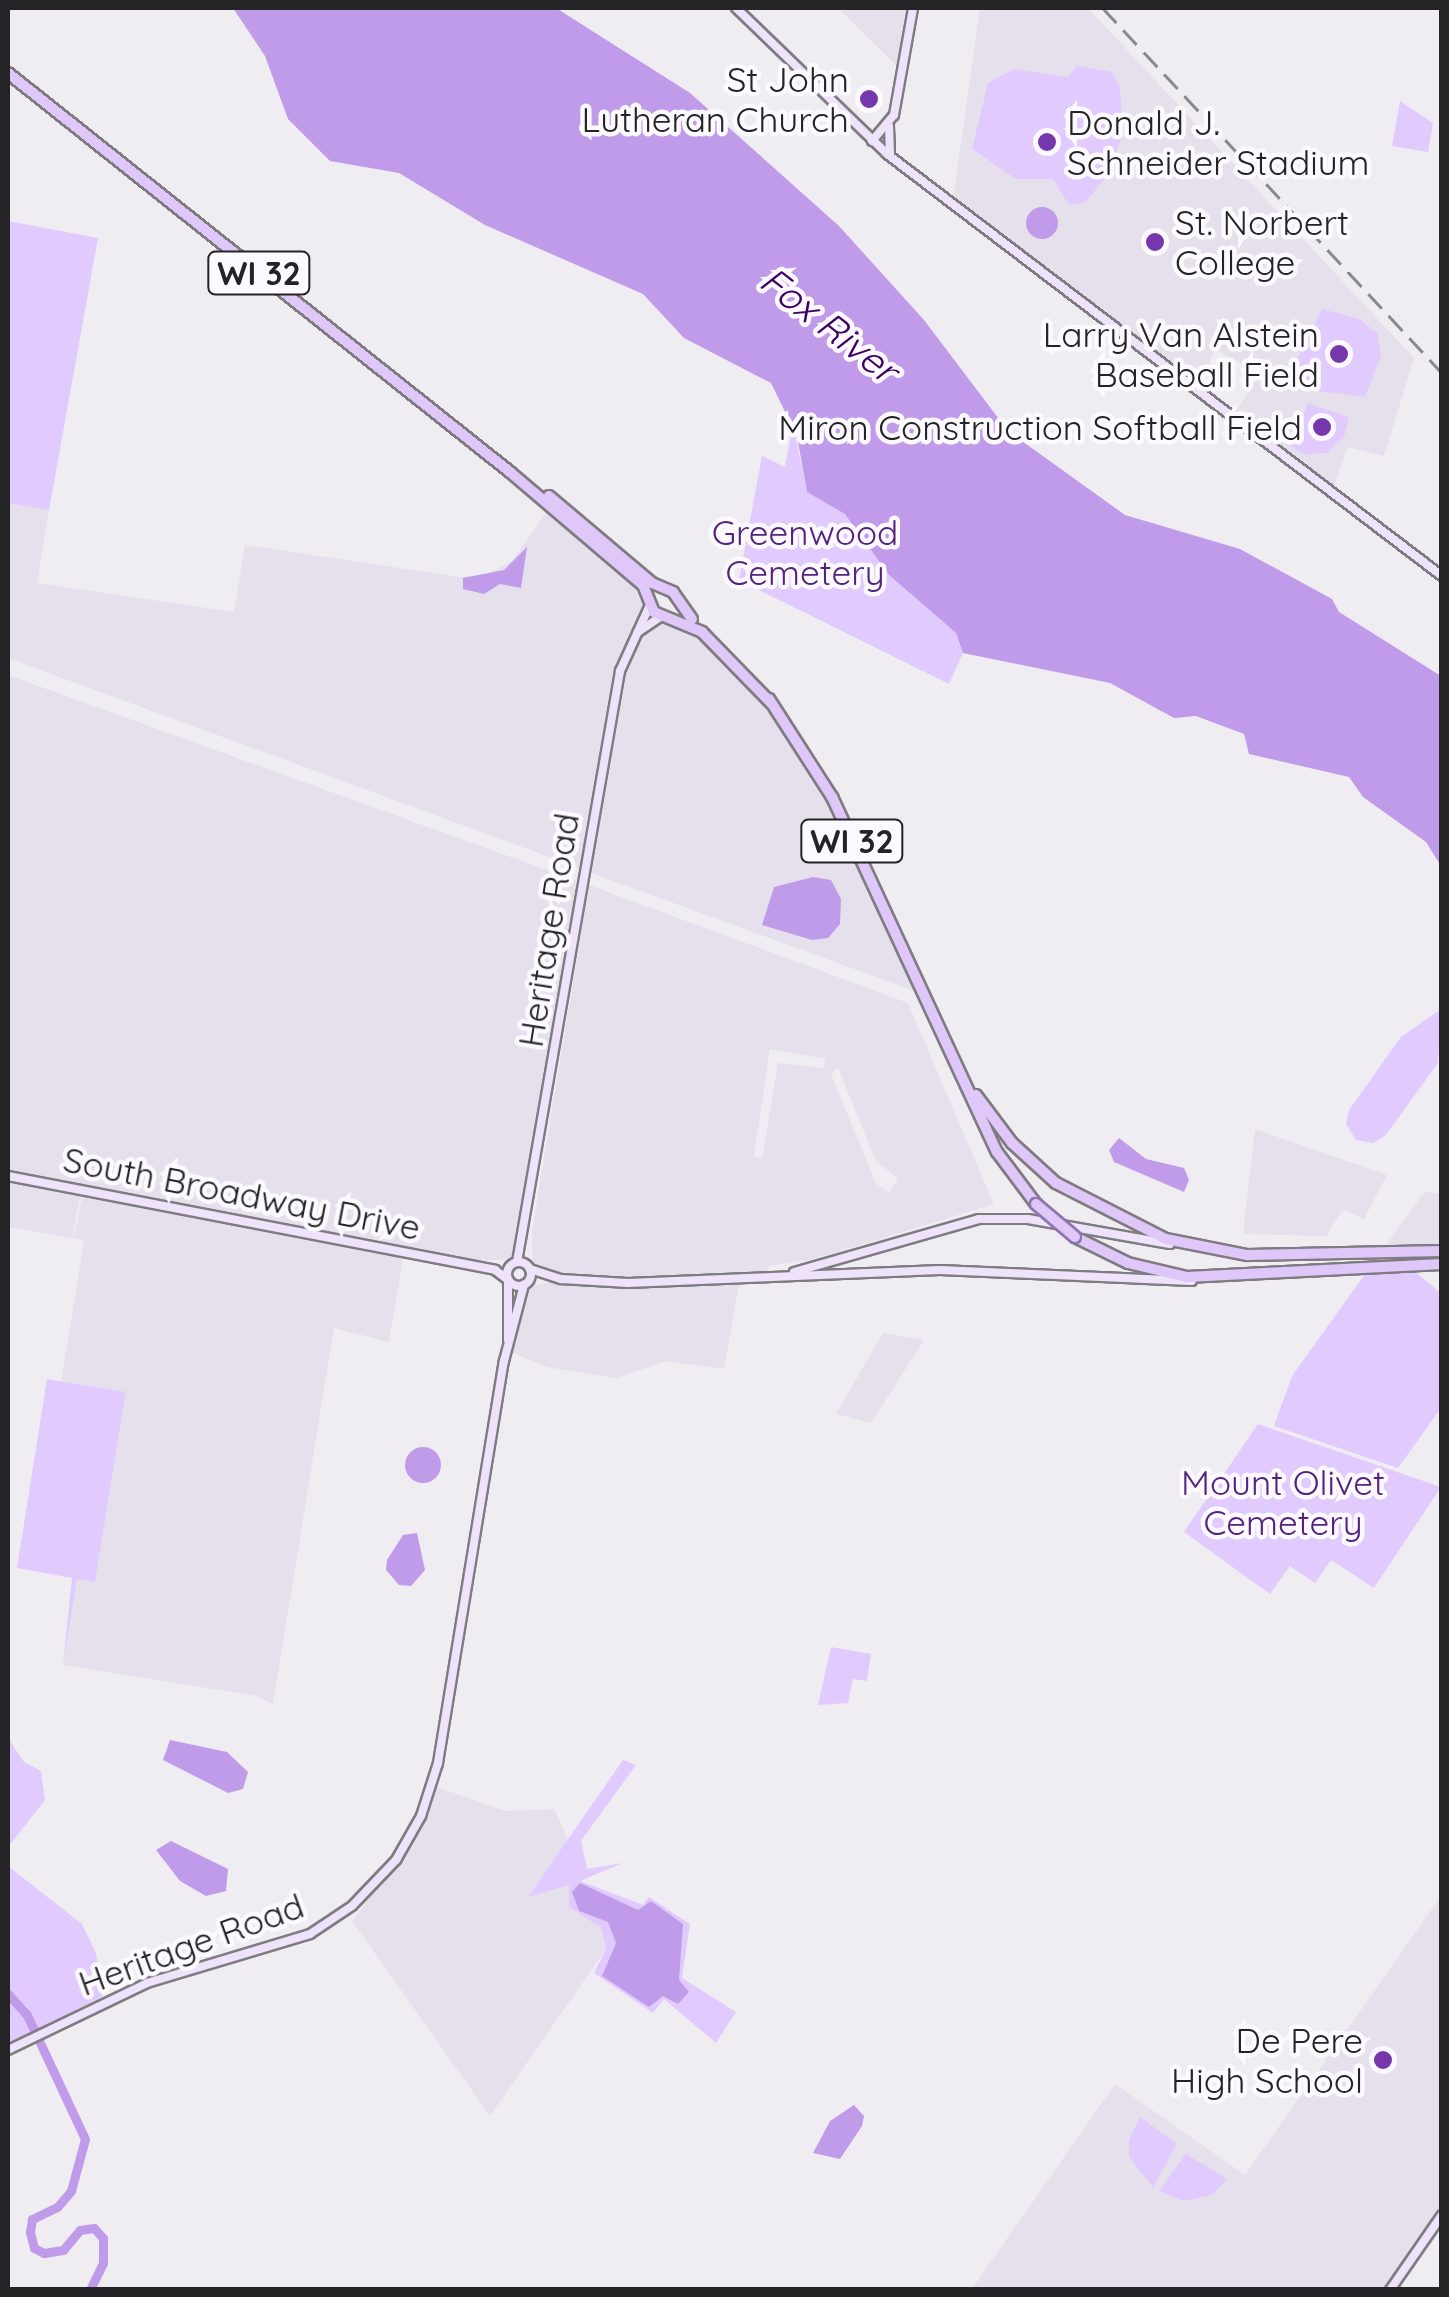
<!DOCTYPE html>
<style>
body{margin:0}
#map{position:relative;width:1449px;height:2297px;overflow:hidden;background:#efedf2;font-family:Quicksand,sans-serif}
div>[style]{position:absolute}
[style*='--x']{left:calc(var(--x)*1px);top:calc(var(--y)*1px);width:calc(var(--w)*1px);rotate:calc(var(--a)*1deg)}
.built>*{inset:0;background:#e5e0ec;transform-origin:0 0}
.green>*{inset:0;background:#e1cafd}
.forest>*{inset:0;background:#c09bea}
.round{border-radius:50%}
.river>*{height:9px;margin:-4.5px;padding:0 4.5px;transform-origin:4.5px;border-radius:4.5px;background:#c09bea}
.roads{filter:drop-shadow(2px 0 #7e7c80) drop-shadow(-2px 0 #7e7c80) drop-shadow(0 2px #7e7c80) drop-shadow(0 -2px #7e7c80)}
.secondary>*{height:8px;margin:-4px;padding:0 4px;transform-origin:4px;border-radius:4px;background:#efe3fc}
.secondary>.ring{margin:-4px;padding:0;box-sizing:content-box;background:none;border:8px solid #efe3fc;border-radius:50%}
.primary>*{height:10px;margin:-5px;padding:0 5px;transform-origin:5px;border-radius:5px;background:#dfc7fa}
.rail>*{height:2.5px;margin-top:-1.25px;transform-origin:0;background:repeating-linear-gradient(90deg,#89888b 0 20px,transparent 0 30px)}
.bridges{filter:drop-shadow(2px 0 #8f75ad) drop-shadow(-2px 0 #8f75ad) drop-shadow(0 2px #8f75ad) drop-shadow(0 -2px #8f75ad)}
.primary-bridge>*{height:10px;margin:-5px;padding:0 5px;transform-origin:5px;border-radius:5px;background:#dfc7fa}
.dots>*{width:28px;height:28px;translate:-50% -50%;box-sizing:border-box;border:5px solid #fcfaff;border-radius:50%}
span{translate:-50% -50%;white-space:nowrap;text-align:center;line-height:1.15;-webkit-text-stroke:9px #fcfaff;paint-order:stroke}
.shield-label span{padding:2px 8px;background:#fcfaff;border:2px solid;border-radius:8px;-webkit-text-stroke-width:0}
.shield-label{font-size:32px;color:#242325;font-weight:700}
.poi-label{font-size:35px;color:#242325}
.right{translate:-100% -50%;text-align:right}
.left{translate:0 -50%;text-align:left}
.park-label{font-size:35px;color:#54237d}
.street-label{font-size:35px;color:#242325}
.water-label{font-size:38px;color:#3c0062;font-style:italic}
.frame{position:absolute;inset:0;border:10px solid #242325;pointer-events:none}
</style>
<div id="map">
<div class="built">
<div style="clip-path:polygon(838px 8px,913px 8px,903px 72px)"></div>
<div style="clip-path:polygon(980px 8px,1088px 8px,1414px 358px,1384px 456px,1347px 447px,1334px 488px,1234px 414px,1260px 374px,1215px 349px,1200px 388px,953px 200px)"></div>
<div style="clip-path:polygon(8px 503px,49px 510px,37px 583px,234px 612px,245px 545px,460px 577px,486px 575px,512px 561px,549px 509px,643px 588px,646px 605px,614px 674px,582px 869px,8px 658px)"></div>
<div style="clip-path:polygon(660px 618px,694px 629px,782px 718px,814px 765px,923px 994px,591px 873px,624px 675px,639px 636px)"></div>
<div style="clip-path:polygon(8px 675px,580px 882px,515px 1259px,471px 1261px,8px 1170px)"></div>
<div style="clip-path:polygon(evenodd,589px 885px,908px 1003px,994px 1204px,810px 1260px,769px 1266px,768px 1272px,616px 1277px,544px 1275px,533px 1268px,532px 1231px,589px 885px,770px 1049px,826px 1059px,823px 1068px,778px 1063px,762px 1158px,754px 1156px,770px 1049px,589px 885px,838px 1068px,876px 1161px,898px 1179px,889px 1192px,876px 1184px,831px 1074px,838px 1068px)"></div>
<div style="clip-path:polygon(1255px 1129px,1387px 1175px,1364px 1219px,1343px 1209px,1326px 1236px,1243px 1234px)"></div>
<div style="left:8px;top:1179px;width:74px;height:47px;rotate:10deg"></div>
<div style="clip-path:polygon(1425px 1191px,1441px 1194px,1441px 1251px,1381px 1252px)"></div>
<div style="clip-path:polygon(83px 1192px,404px 1253px,389px 1342px,334px 1328px,273px 1704px,257px 1696px,63px 1665px,77px 1578px,95px 1581px,126px 1393px,61px 1381px,84px 1241px,74px 1238px)"></div>
<div style="clip-path:polygon(740px 1278px,724px 1369px,666px 1361px,616px 1378px,546px 1367px,512px 1352px,519px 1302px,534px 1286px,561px 1279px)"></div>
<div style="clip-path:polygon(883px 1333px,924px 1340px,871px 1423px,836px 1414px)"></div>
<div style="clip-path:polygon(437px 1787px,505px 1811px,554px 1809px,569px 1841px,529px 1896px,570px 1885px,569px 1907px,601px 1928px,606px 1949px,490px 2116px,352px 1921px,403px 1855px)"></div>
<div style="clip-path:polygon(1441px 1896px,1441px 2207px,1385px 2289px,971px 2290px,1115px 2084px,1245px 2175px)"></div>
</div>
<div class="green">
<div style="clip-path:polygon(1077px 66px,1112px 72px,1120px 88px,1123px 134px,1107px 175px,1086px 202px,1069px 205px,1053px 179px,1016px 179px,972px 149px,988px 83px,1014px 69px,1068px 77px)"></div>
<div style="clip-path:polygon(1400px 101px,1433px 123px,1428px 152px,1392px 146px)"></div>
<div style="clip-path:polygon(8px 221px,98px 238px,49px 510px,8px 503px)"></div>
<div style="clip-path:polygon(1322px 309px,1359px 319px,1377px 333px,1381px 356px,1365px 397px,1319px 391px,1295px 383px,1290px 374px)"></div>
<div style="clip-path:polygon(1308px 403px,1349px 417px,1344px 437px,1327px 453px,1305px 454px,1290px 446px)"></div>
<div style="clip-path:polygon(793px 424px,807px 492px,845px 513px,889px 575px,956px 633px,963px 653px,949px 684px,739px 580px,762px 456px,785px 467px)"></div>
<div style="clip-path:polygon(1441px 1009px,1438px 1063px,1385px 1136px,1373px 1143px,1356px 1140px,1346px 1124px,1349px 1110px,1401px 1037px)"></div>
<div style="clip-path:polygon(1407px 1265px,1441px 1293px,1441px 1408px,1398px 1468px,1274px 1426px,1292px 1376px,1370px 1267px)"></div>
<div style="clip-path:polygon(47px 1379px,126px 1392px,95px 1582px,77px 1579px,63px 1665px,72px 1578px,17px 1568px)"></div>
<div style="clip-path:polygon(1258px 1424px,1441px 1487px,1374px 1588px,1331px 1560px,1315px 1583px,1290px 1566px,1270px 1594px,1184px 1532px)"></div>
<div style="clip-path:polygon(831px 1647px,871px 1654px,867px 1681px,853px 1679px,848px 1703px,818px 1705px)"></div>
<div style="clip-path:polygon(8px 1738px,24px 1762px,41px 1771px,45px 1800px,8px 1847px)"></div>
<div style="clip-path:polygon(623px 1760px,636px 1765px,581px 1841px,587px 1869px,623px 1863px,580px 1881px,643px 1905px,649px 1897px,690px 1924px,682px 1978px,736px 2012px,716px 2043px,664px 1999px,653px 2013px,594px 1973px,606px 1949px,601px 1928px,569px 1907px,569px 1885px,528px 1897px)"></div>
<div style="clip-path:polygon(8px 1866px,82px 1924px,96px 1953px,102px 1997px,8px 2044px)"></div>
<div style="clip-path:polygon(1140px 2117px,1177px 2144px,1153px 2187px,1129px 2157px,1129px 2140px)"></div>
<div style="clip-path:polygon(1186px 2154px,1227px 2179px,1212px 2195px,1183px 2201px,1159px 2191px)"></div>
</div>
<div class="forest">
<div style="clip-path:polygon(233px 8px,556px 8px,690px 93px,839px 226px,924px 320px,1008px 431px,1125px 515px,1240px 549px,1332px 599px,1339px 612px,1441px 676px,1441px 866px,1426px 842px,1363px 797px,1349px 777px,1249px 754px,1244px 734px,1196px 716px,1174px 718px,1110px 683px,963px 653px,956px 633px,889px 575px,845px 514px,807px 492px,797px 436px,771px 383px,684px 338px,643px 294px,485px 225px,399px 173px,330px 161px,288px 119px,265px 56px)"></div>
<div class="round" style="left:1026px;top:207px;width:32px;height:32px"></div>
<div style="clip-path:polygon(527px 547px,521px 588px,500px 584px,484px 594px,463px 589px,463px 578px,504px 570px)"></div>
<div style="clip-path:polygon(813px 877px,831px 880px,841px 899px,840px 924px,828px 938px,812px 940px,762px 925px,774px 887px)"></div>
<div style="clip-path:polygon(1119px 1138px,1146px 1159px,1184px 1168px,1189px 1180px,1184px 1192px,1114px 1162px,1109px 1150px)"></div>
<div class="round" style="left:405px;top:1447px;width:36px;height:36px"></div>
<div style="clip-path:polygon(417px 1533px,425px 1570px,411px 1586px,399px 1585px,386px 1570px,387px 1560px,403px 1535px)"></div>
<div style="clip-path:polygon(170px 1740px,227px 1752px,248px 1772px,243px 1789px,228px 1793px,163px 1760px)"></div>
<div style="clip-path:polygon(171px 1841px,228px 1869px,226px 1891px,206px 1896px,180px 1881px,156px 1850px)"></div>
<div style="clip-path:polygon(580px 1883px,638px 1910px,651px 1901px,683px 1924px,679px 1980px,689px 1992px,678px 2004px,663px 1996px,649px 2007px,602px 1976px,616px 1943px,608px 1922px,579px 1911px,572px 1892px)"></div>
<div style="clip-path:polygon(854px 2105px,864px 2116px,862px 2126px,840px 2159px,813px 2153px,830px 2121px)"></div>
</div>
<div class="river">
<div style="--x:8;--y:1994;--w:28;--a:48"></div>
<div style="--x:27;--y:2015;--w:137;--a:64.9"></div>
<div style="--x:85;--y:2139;--w:54;--a:105.1"></div>
<div style="--x:71;--y:2191;--w:21;--a:131"></div>
<div style="--x:57;--y:2207;--w:28;--a:154"></div>
<div style="--x:32;--y:2219;--w:13;--a:99"></div>
<div style="--x:30;--y:2232;--w:16;--a:76"></div>
<div style="--x:34;--y:2248;--w:11;--a:27"></div>
<div style="--x:44;--y:2253;--w:19;--a:-9"></div>
<div style="--x:63;--y:2250;--w:26;--a:-50"></div>
<div style="--x:80;--y:2230;--w:14;--a:-8"></div>
<div style="--x:94;--y:2228;--w:13;--a:48"></div>
<div style="--x:103;--y:2238;--w:25;--a:90"></div>
<div style="--x:103;--y:2263;--w:30;--a:116"></div>
</div>
<div class="roads">
<div class="secondary">
<div style="--x:736;--y:8;--w:210;--a:44"></div>
<div style="--x:887;--y:154;--w:697;--a:37.25"></div>
<div style="--x:889;--y:126;--w:29;--a:88"></div>
<div style="--x:872;--y:141;--w:34;--a:-50"></div>
<div style="--x:894;--y:115;--w:109;--a:-79.9"></div>
<div style="--x:638;--y:632;--w:29;--a:-34"></div>
<div style="--x:8;--y:1176;--w:496;--a:10.9"></div>
<div style="--x:495;--y:1270;--w:15;--a:37"></div>
<div class="ring" style="left:507px;top:1262px;width:16px;height:16px"></div>
<div style="--x:517;--y:1262;--w:600;--a:-80.11"></div>
<div style="--x:620;--y:671;--w:72;--a:-65.6"></div>
<div style="--x:530;--y:1269;--w:33;--a:18"></div>
<div style="--x:561;--y:1279;--w:67;--a:3.4"></div>
<div style="--x:628;--y:1283;--w:312;--a:-2.4"></div>
<div style="--x:940;--y:1270;--w:252;--a:2.5"></div>
<div style="--x:794;--y:1272;--w:192;--a:-16"></div>
<div style="--x:979;--y:1219;--w:49;--a:0"></div>
<div style="--x:1028;--y:1219;--w:144;--a:10"></div>
<div style="--x:508;--y:1340;--w:59;--a:-90"></div>
<div style="--x:8;--y:2050;--w:154;--a:-25.7"></div>
<div style="--x:147;--y:1983;--w:170;--a:-16.7"></div>
<div style="--x:310;--y:1934;--w:50;--a:-33.7"></div>
<div style="--x:352;--y:1906;--w:64;--a:-46.3"></div>
<div style="--x:396;--y:1860;--w:51;--a:-60.4"></div>
<div style="--x:421;--y:1816;--w:56;--a:-72.2"></div>
<div style="--x:438;--y:1763;--w:407;--a:-80.7"></div>
<div style="--x:504;--y:1361;--w:79;--a:-75.3"></div>
<div style="--x:1390;--y:2290;--w:91;--a:-55.3"></div>
</div>
<div class="primary">
<div style="--x:8;--y:73;--w:641;--a:38.48"></div>
<div style="--x:510;--y:472;--w:175;--a:40.4"></div>
<div style="--x:643;--y:585;--w:29;--a:68"></div>
<div style="--x:654;--y:612;--w:52;--a:22.6"></div>
<div style="--x:702;--y:632;--w:99;--a:45.8"></div>
<div style="--x:549;--y:496;--w:135;--a:40.2"></div>
<div style="--x:652;--y:583;--w:23;--a:23"></div>
<div style="--x:673;--y:592;--w:33;--a:55"></div>
<div style="--x:769;--y:699;--w:117;--a:57.3"></div>
<div style="--x:832;--y:797;--w:391;--a:65.1"></div>
<div style="--x:997;--y:1152;--w:65;--a:53.1"></div>
<div style="--x:976;--y:1095;--w:60;--a:53.1"></div>
<div style="--x:1012;--y:1143;--w:59;--a:42.3"></div>
<div style="--x:1056;--y:1183;--w:123;--a:27"></div>
<div style="--x:1166;--y:1239;--w:83;--a:11.2"></div>
<div style="--x:1247;--y:1255;--w:195;--a:-1.2"></div>
<div style="--x:1075;--y:1237;--w:59;--a:26.1"></div>
<div style="--x:1128;--y:1263;--w:61;--a:13.3"></div>
<div style="--x:1187;--y:1277;--w:255;--a:-2.9"></div>
</div>
</div>
<div class="rail">
<div style="--x:1103;--y:8;--w:498;--a:47.1"></div>
</div>
<div class="bridges">
<div class="primary-bridge">
<div style="--x:1036;--y:1204;--w:51;--a:40.2"></div>
</div>
</div>
<div class="dots">
<div style="left:869px;top:99px;background:#7737ac"></div>
<div style="left:1047px;top:142px;background:#7737ac"></div>
<div style="left:1155px;top:242px;background:#7737ac"></div>
<div style="left:1339px;top:354px;background:#7737ac"></div>
<div style="left:1322px;top:427px;background:#7737ac"></div>
<div style="left:1383px;top:2060px;background:#7737ac"></div>
</div>
<div class="shield-label">
<span style="left:259px;top:273px">WI 32</span>
<span style="left:852px;top:841px">WI 32</span>
</div>
<div class="poi-label">
<span class="right" style="left:849px;top:99px">St John<br>Lutheran Church</span>
<span class="left" style="left:1067px;top:142px">Donald J.<br>Schneider Stadium</span>
<span class="left" style="left:1175px;top:242px">St. Norbert<br>College</span>
<span class="right" style="left:1319px;top:354px">Larry Van Alstein<br>Baseball Field</span>
<span class="right" style="left:1302px;top:427px">Miron Construction Softball Field</span>
<span class="right" style="left:1363px;top:2060px">De Pere<br>High School</span>
</div>
<div class="park-label">
<span style="left:805px;top:552px">Greenwood<br>Cemetery</span>
<span style="left:1283px;top:1502px">Mount Olivet<br>Cemetery</span>
</div>
<div class="street-label">
<span style="left:548px;top:930px;rotate:-81deg">Heritage Road</span>
<span style="left:242px;top:1193px;rotate:11deg">South Broadway Drive</span>
<span style="left:191px;top:1944px;rotate:-20deg">Heritage Road</span>
</div>
<div class="water-label">
<span style="left:829px;top:325px;rotate:38deg">Fox River</span>
</div>
<div class="frame"></div>
</div>
